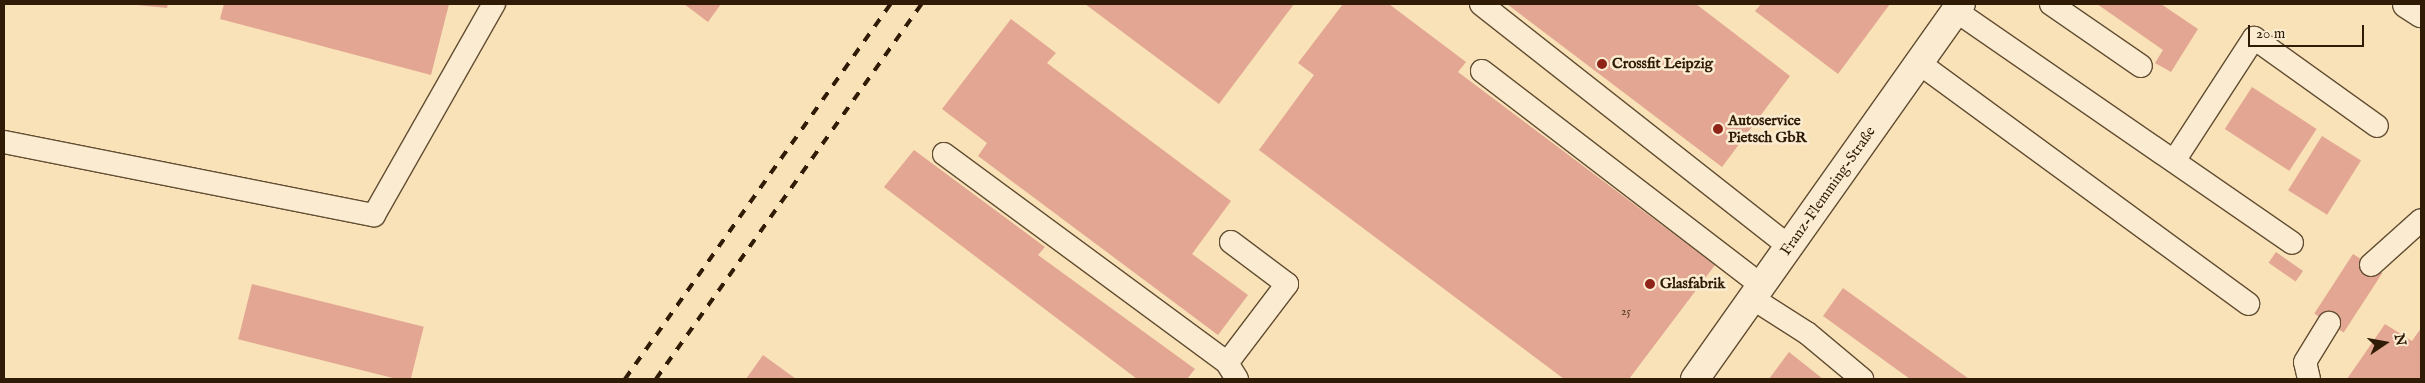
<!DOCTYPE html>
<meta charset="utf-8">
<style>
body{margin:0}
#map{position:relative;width:2425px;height:383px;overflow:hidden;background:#f9e2b8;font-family:"IM FELL English",serif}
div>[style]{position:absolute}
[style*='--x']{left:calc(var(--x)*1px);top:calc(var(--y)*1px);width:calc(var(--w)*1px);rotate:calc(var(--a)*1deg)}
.building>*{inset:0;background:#e2a692;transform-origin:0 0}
.roads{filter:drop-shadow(1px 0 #624d32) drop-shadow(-1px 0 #624d32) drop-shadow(0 1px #624d32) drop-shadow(0 -1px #624d32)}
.service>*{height:22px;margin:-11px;padding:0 11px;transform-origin:11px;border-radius:11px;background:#fbecd1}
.minor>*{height:28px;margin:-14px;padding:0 14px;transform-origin:14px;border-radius:14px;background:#fbecd1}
.secondary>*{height:28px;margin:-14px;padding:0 14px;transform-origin:14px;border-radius:14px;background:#fbecd1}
.rail>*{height:4px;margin-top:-2px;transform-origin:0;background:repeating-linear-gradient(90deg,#301b06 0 9px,transparent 0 18px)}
.dots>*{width:14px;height:14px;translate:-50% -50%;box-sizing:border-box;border:2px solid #fbecd1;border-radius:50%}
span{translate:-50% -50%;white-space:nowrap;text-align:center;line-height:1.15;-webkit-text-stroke:5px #fbecd1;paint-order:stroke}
.number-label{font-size:12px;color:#5c3e29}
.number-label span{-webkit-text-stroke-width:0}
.poi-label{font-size:15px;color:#301b06;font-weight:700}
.left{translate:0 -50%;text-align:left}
.street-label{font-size:15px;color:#301b06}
.frame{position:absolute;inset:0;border:5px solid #301b06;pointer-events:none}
.north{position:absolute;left:2360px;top:318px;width:50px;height:50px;-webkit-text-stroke:4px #fbecd1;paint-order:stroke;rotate:78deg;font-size:14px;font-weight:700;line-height:20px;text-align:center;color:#301b06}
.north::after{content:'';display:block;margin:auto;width:18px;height:22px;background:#301b06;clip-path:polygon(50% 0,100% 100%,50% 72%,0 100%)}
.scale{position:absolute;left:2248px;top:25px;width:116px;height:22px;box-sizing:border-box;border:2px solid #301b06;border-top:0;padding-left:6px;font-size:15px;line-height:18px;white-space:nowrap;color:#301b06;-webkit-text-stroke:4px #fbecd1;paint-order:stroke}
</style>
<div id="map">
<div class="building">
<div style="clip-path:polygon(127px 4px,168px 4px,167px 8px)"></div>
<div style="clip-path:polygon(224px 4px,449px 4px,431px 75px,220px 19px)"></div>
<div style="clip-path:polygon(684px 4px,721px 4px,708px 22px)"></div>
<div style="clip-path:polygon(1085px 4px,1294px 4px,1219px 104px)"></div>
<div style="clip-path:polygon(1343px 4px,1389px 4px,1466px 62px,1458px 72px,1715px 265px,1629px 379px,1564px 379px,1259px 150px,1314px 75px,1298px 63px)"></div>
<div style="clip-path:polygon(1507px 4px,1696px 4px,1790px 76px,1722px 167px)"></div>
<div style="clip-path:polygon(1761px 4px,1890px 4px,1838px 74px,1755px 11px)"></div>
<div style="clip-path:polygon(2097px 4px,2161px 4px,2198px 29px,2171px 72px,2155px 63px,2163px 50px)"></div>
<div style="clip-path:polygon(1011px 19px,1056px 53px,1047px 63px,1231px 201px,1192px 254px,1248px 295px,1218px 335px,978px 156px,987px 143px,942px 109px)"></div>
<div style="left:2252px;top:87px;width:77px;height:50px;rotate:33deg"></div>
<div style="left:2322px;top:136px;width:46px;height:64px;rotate:32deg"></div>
<div style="clip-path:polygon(914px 150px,1045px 247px,1038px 255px,1195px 369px,1187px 379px,1137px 379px,884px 187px)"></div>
<div style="left:2276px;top:252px;width:33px;height:13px;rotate:35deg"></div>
<div style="left:2353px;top:254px;width:35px;height:71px;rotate:33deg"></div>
<div style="left:252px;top:284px;width:177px;height:57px;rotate:14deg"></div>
<div style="clip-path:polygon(1843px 288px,1969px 379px,1910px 379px,1823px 316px)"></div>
<div style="clip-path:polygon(2385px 324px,2412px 341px,2421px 328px,2421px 379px,2347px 379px)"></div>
<div style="clip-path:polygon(1789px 352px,1823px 379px,1769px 379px)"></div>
<div style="clip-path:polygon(763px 355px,796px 379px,746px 379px)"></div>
</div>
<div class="roads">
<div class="service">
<div style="--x:1481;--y:4;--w:392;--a:38.2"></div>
<div style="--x:2051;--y:4;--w:109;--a:34.6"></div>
<div style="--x:1956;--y:11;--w:408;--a:34.6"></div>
<div style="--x:1919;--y:63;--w:408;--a:36.2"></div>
<div style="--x:1482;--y:71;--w:352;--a:37.5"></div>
<div style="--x:4;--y:142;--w:377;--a:11.2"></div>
<div style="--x:374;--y:215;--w:243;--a:-60.4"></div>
<div style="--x:944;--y:154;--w:352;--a:36.4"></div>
<div style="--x:2174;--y:161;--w:147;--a:-57"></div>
<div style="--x:2254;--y:38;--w:151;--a:35.6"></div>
<div style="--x:1231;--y:242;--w:70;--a:36.9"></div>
<div style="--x:1287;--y:284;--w:99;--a:127.2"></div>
<div style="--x:1227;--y:363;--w:19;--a:58"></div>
<div style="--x:2371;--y:265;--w:67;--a:-42"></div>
<div style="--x:1752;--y:298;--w:65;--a:32.5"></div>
<div style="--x:1807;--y:333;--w:72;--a:39.9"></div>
<div style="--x:2309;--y:379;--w:17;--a:-103"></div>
<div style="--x:2305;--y:362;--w:46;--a:-58.4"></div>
</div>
<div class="minor">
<div style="--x:1695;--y:379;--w:460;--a:-54.7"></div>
</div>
<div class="secondary">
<div style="--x:2407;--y:4;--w:17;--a:33"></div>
</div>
</div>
<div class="rail">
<div style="--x:625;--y:379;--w:460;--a:-54.7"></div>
<div style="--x:656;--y:379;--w:460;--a:-54.7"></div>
</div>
<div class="dots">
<div style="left:1602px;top:64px;background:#8f2418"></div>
<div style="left:1718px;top:129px;background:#8f2418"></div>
<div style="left:1650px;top:284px;background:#8f2418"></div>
</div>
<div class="number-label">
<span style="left:1626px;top:312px">25</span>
</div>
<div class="poi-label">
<span class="left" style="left:1612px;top:64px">Crossfit Leipzig</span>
<span class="left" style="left:1728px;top:129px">Autoservice<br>Pietsch GbR</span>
<span class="left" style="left:1660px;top:284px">Glasfabrik</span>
</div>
<div class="street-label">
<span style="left:1828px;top:191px;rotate:-55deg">Franz-Flemming-Straße</span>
</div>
<div class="frame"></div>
<div class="north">N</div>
<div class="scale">20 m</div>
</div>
